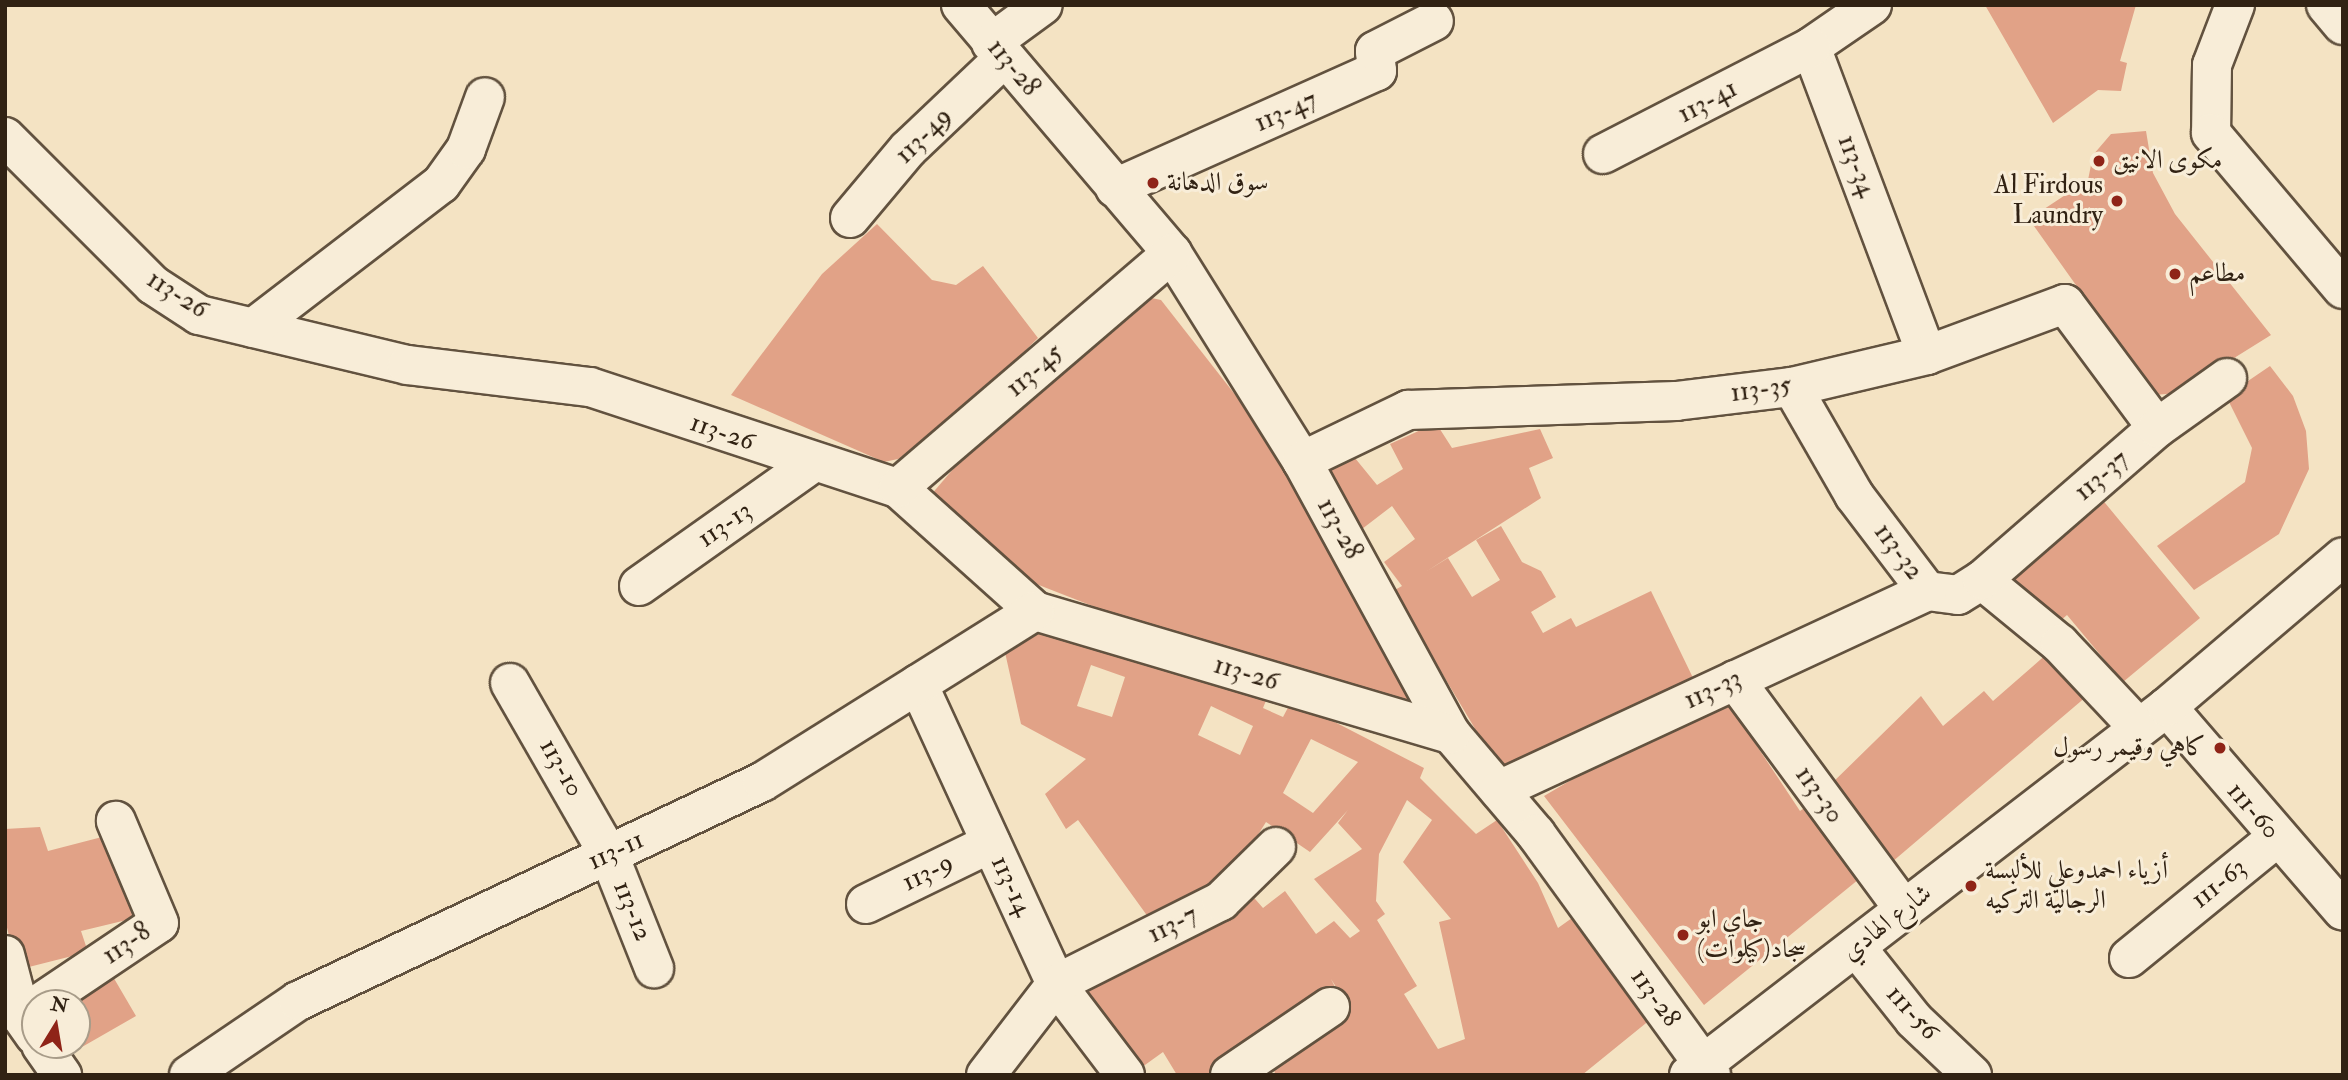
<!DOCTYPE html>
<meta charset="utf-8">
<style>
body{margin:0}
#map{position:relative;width:2348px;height:1080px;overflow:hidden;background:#f4e3c3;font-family:"IM FELL Double Pica",Amiri,serif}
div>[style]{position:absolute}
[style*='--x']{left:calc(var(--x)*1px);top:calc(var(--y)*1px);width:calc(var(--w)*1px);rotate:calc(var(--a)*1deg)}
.building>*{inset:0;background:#e1a287}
.roads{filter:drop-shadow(2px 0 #62523f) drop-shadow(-2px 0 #62523f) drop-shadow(0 2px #62523f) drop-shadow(0 -2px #62523f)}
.minor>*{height:38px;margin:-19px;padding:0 19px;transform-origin:19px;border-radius:19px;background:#f8edd8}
.dots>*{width:19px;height:19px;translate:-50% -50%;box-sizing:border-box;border:4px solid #f8edd8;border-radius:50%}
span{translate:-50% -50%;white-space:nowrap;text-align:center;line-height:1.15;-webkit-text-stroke:6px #f8edd8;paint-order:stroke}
.street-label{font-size:26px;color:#312213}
.poi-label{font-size:26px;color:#312213}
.left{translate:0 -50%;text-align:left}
.right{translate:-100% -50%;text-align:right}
.frame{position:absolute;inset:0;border:7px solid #312213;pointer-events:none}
.north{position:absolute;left:21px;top:989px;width:70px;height:70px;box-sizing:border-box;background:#f8edd8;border:2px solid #a89c89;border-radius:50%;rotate:11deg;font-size:19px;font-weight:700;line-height:28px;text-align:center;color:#312213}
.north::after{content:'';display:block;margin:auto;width:24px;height:32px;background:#8f2418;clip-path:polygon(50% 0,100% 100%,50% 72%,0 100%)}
</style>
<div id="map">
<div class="building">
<div style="clip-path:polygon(1985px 5px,2136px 5px,2120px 61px,2127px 63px,2121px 91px,2098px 90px,2053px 123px)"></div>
<div style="clip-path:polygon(2146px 131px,2153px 173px,2175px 214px,2271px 335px,2178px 393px,2154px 395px,2029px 219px,2088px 180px,2093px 155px,2111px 134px)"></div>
<div style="clip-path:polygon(877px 224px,932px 280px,956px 285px,983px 266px,1038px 338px,921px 454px,884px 462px,731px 395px,822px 274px)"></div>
<div style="clip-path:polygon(1147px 297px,1161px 300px,1269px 438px,1436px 721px,1136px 623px,1026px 580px,930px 496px,997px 418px)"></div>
<div style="clip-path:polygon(2270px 366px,2293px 396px,2306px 431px,2309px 469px,2279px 534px,2194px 590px,2157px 546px,2245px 482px,2252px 448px,2226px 396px)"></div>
<div style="clip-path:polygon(1436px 423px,1452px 448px,1540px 429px,1553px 458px,1529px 468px,1541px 498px,1427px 571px,1448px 558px,1472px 597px,1500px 580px,1476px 540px,1501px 526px,1522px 562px,1541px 571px,1556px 597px,1531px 612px,1543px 633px,1571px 618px,1576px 627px,1651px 591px,1695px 682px,1505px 779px,1393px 591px,1402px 586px,1384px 562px,1415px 539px,1392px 506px,1362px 529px,1321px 461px,1346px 447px,1377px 485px,1403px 469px,1390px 444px)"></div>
<div style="clip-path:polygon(2096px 492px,2200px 618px,2123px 682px,2067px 615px,2052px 628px,2005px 579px)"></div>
<div style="clip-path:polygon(evenodd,1021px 628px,1078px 635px,1156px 669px,1162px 657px,1267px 698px,1263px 708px,1283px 717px,1292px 700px,1424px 768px,1420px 778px,1476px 834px,1497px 820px,1538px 883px,1558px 928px,1572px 918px,1656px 1015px,1582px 1075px,1276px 1075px,1268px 1058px,1345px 1001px,1331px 979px,1339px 995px,1218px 1075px,1177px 1075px,1163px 1052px,1138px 1070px,1080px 990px,1248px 891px,1263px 908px,1285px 891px,1316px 934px,1334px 921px,1350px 938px,1360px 931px,1314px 879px,1362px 849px,1338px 823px,1348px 810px,1310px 852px,1266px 822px,1236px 870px,1151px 921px,1078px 820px,1066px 829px,1045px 794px,1086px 759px,1021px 724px,1002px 639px,1021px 628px,1091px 665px,1125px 677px,1112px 717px,1077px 706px,1091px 665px,1021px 628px,1211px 706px,1253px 726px,1240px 755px,1198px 735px,1211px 706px,1021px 628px,1311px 739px,1358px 762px,1313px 813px,1283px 793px,1311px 739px,1021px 628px,1407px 800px,1432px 820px,1403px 862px,1451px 919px,1439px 922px,1465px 1039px,1438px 1049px,1404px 994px,1417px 986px,1377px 920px,1385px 914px,1376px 901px,1379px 854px,1407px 800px)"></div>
<div style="clip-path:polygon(2049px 652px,2087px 696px,1885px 868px,1826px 789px,1921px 696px,1943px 726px,1984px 691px,1993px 701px)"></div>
<div style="clip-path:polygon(1721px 692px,1800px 811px,1813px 802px,1864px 875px,1704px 1005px,1544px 796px)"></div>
<div style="clip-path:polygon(40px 827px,48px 851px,102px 837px,135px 918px,81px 931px,88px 952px,17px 970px,5px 919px,5px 829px)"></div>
<div style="clip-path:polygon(112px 975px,136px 1016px,75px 1051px,77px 1003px,62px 1003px)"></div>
</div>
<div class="roads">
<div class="minor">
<div style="--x:961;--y:5;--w:326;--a:49.6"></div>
<div style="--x:1172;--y:253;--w:245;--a:58"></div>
<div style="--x:1302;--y:461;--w:311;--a:61.4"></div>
<div style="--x:1451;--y:734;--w:131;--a:49.6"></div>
<div style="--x:1536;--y:834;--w:298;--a:54"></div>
<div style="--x:1872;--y:5;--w:74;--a:145.5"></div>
<div style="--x:1811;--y:47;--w:329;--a:69.4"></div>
<div style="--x:2235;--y:5;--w:64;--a:111"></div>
<div style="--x:2212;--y:65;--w:68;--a:90.8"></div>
<div style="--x:2211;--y:133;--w:204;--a:49.8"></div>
<div style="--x:2326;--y:5;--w:26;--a:50"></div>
<div style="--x:991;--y:43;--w:64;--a:-36.2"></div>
<div style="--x:5;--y:137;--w:209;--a:45"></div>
<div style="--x:153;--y:285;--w:55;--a:33.1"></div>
<div style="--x:199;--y:315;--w:214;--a:13.5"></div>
<div style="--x:407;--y:365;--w:184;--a:6.9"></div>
<div style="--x:590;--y:387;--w:324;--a:18.2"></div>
<div style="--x:898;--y:488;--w:184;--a:41.9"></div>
<div style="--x:1035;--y:611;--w:434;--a:16.5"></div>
<div style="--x:1603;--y:154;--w:234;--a:-27.2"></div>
<div style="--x:1115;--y:188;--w:287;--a:-24.1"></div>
<div style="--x:1377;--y:71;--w:20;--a:-96"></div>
<div style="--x:1375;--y:51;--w:66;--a:-27"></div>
<div style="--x:850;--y:218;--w:90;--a:-50"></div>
<div style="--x:908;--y:149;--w:131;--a:-43.5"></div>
<div style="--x:253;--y:328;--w:237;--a:-37.5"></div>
<div style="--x:441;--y:184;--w:43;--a:-54.5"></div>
<div style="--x:466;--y:149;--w:55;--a:-69.9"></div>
<div style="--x:1792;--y:387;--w:125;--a:60.1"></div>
<div style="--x:1854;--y:495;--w:121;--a:52.8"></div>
<div style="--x:1927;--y:591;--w:31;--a:7"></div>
<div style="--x:1958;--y:595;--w:28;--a:-32"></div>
<div style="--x:1982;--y:580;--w:101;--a:39.4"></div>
<div style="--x:2060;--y:644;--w:114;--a:46.8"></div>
<div style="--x:1302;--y:461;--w:118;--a:-25.7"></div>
<div style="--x:1408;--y:410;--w:268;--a:-1.9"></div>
<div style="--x:1676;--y:401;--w:117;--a:-6.9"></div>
<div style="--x:1792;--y:387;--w:139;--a:-13.3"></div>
<div style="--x:1927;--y:355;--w:147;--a:-20.3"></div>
<div style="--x:2065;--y:304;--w:154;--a:53.4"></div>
<div style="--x:898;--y:488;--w:361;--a:-40.6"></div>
<div style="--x:1982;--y:580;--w:232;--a:-41"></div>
<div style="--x:2157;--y:428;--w:86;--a:-35.5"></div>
<div style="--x:639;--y:586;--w:211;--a:-35.3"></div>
<div style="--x:1735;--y:680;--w:285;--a:53.6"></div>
<div style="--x:510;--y:683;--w:198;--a:60.1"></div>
<div style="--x:609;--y:855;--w:122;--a:68.3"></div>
<div style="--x:918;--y:684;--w:330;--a:65.3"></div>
<div style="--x:1056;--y:984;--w:114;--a:52.8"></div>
<div style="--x:2167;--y:707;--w:269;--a:49.2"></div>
<div style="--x:1499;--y:790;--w:472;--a:-24.9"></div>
<div style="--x:866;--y:904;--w:139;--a:-26"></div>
<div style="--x:1856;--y:947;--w:93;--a:51.5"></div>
<div style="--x:1914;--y:1020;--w:80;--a:43.5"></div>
<div style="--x:5;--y:955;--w:63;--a:75.3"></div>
<div style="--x:21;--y:1016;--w:24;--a:55"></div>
<div style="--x:2129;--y:958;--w:190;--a:-39.2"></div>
<div style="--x:40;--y:1003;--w:143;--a:-33.9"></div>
<div style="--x:159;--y:923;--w:111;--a:-112.9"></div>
<div style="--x:41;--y:1045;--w:37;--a:55"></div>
<div style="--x:189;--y:1075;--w:132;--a:-34.2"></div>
<div style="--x:298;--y:1001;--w:513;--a:-25.27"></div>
<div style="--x:762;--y:782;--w:322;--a:-32.1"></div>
<div style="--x:986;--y:1075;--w:115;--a:-52.4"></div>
<div style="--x:1056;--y:984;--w:185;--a:-26.7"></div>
<div style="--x:1221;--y:901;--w:77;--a:-44.5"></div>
<div style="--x:1230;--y:1075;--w:121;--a:-34.2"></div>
<div style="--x:1689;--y:1075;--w:603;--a:-37.59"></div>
<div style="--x:2167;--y:707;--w:231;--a:-40.4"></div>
</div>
</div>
<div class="dots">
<div style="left:2099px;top:161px;background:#8f2418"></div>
<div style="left:1153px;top:183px;background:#8f2418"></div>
<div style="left:2117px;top:201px;background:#8f2418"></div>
<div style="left:2175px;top:274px;background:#8f2418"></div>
<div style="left:2220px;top:748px;background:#8f2418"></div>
<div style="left:1971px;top:886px;background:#8f2418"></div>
<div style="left:1683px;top:935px;background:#8f2418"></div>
</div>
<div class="street-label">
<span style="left:1013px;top:68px;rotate:50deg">113-28</span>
<span style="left:1708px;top:102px;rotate:-28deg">113-41</span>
<span style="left:1286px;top:112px;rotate:-24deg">113-47</span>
<span style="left:924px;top:136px;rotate:-45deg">113-49</span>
<span style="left:1856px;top:166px;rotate:69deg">113-34</span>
<span style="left:177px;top:295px;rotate:32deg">113-26</span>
<span style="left:1035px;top:371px;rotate:-41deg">113-45</span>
<span style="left:1761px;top:390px;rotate:-8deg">113-35</span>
<span style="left:722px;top:433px;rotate:19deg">113-26</span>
<span style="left:2102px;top:476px;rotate:-41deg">113-37</span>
<span style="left:725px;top:525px;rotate:-35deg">113-13</span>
<span style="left:1339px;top:529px;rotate:61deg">113-28</span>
<span style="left:1898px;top:552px;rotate:53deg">113-32</span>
<span style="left:1246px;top:674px;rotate:16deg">113-26</span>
<span style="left:1713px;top:690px;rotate:-25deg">113-33</span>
<span style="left:561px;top:768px;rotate:60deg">113-10</span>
<span style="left:1819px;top:795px;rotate:54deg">113-30</span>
<span style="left:2253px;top:811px;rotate:49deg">111-60</span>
<span style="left:616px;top:851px;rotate:-25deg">113-11</span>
<span style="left:928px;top:873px;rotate:-26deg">113-9</span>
<span style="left:2219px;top:884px;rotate:-39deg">111-63</span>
<span style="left:1011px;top:886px;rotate:65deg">113-14</span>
<span style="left:632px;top:911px;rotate:68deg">113-12</span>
<span style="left:1887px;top:923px;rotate:-38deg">شارع الهادي</span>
<span style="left:1173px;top:925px;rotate:-27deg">113-7</span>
<span style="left:127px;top:944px;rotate:-35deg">113-8</span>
<span style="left:1655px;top:998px;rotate:54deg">113-28</span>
<span style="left:1912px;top:1013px;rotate:48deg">111-56</span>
</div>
<div class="poi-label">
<span class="left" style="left:2113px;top:161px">مكوى الانيق</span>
<span class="left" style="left:1167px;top:183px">سوق الدهانة</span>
<span class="right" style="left:2103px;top:201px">Al Firdous<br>Laundry</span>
<span class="left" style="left:2189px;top:274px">مطاعم</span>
<span class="right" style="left:2206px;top:748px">كاهي وقيمر رسول</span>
<span class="left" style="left:1985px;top:886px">أزياء احمدوعلي للألبسة<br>الرجالية التركيه</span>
<span class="left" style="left:1697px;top:935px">جاي ابو<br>سجاد(كيلوات)</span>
</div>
<div class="frame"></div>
<div class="north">N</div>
</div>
